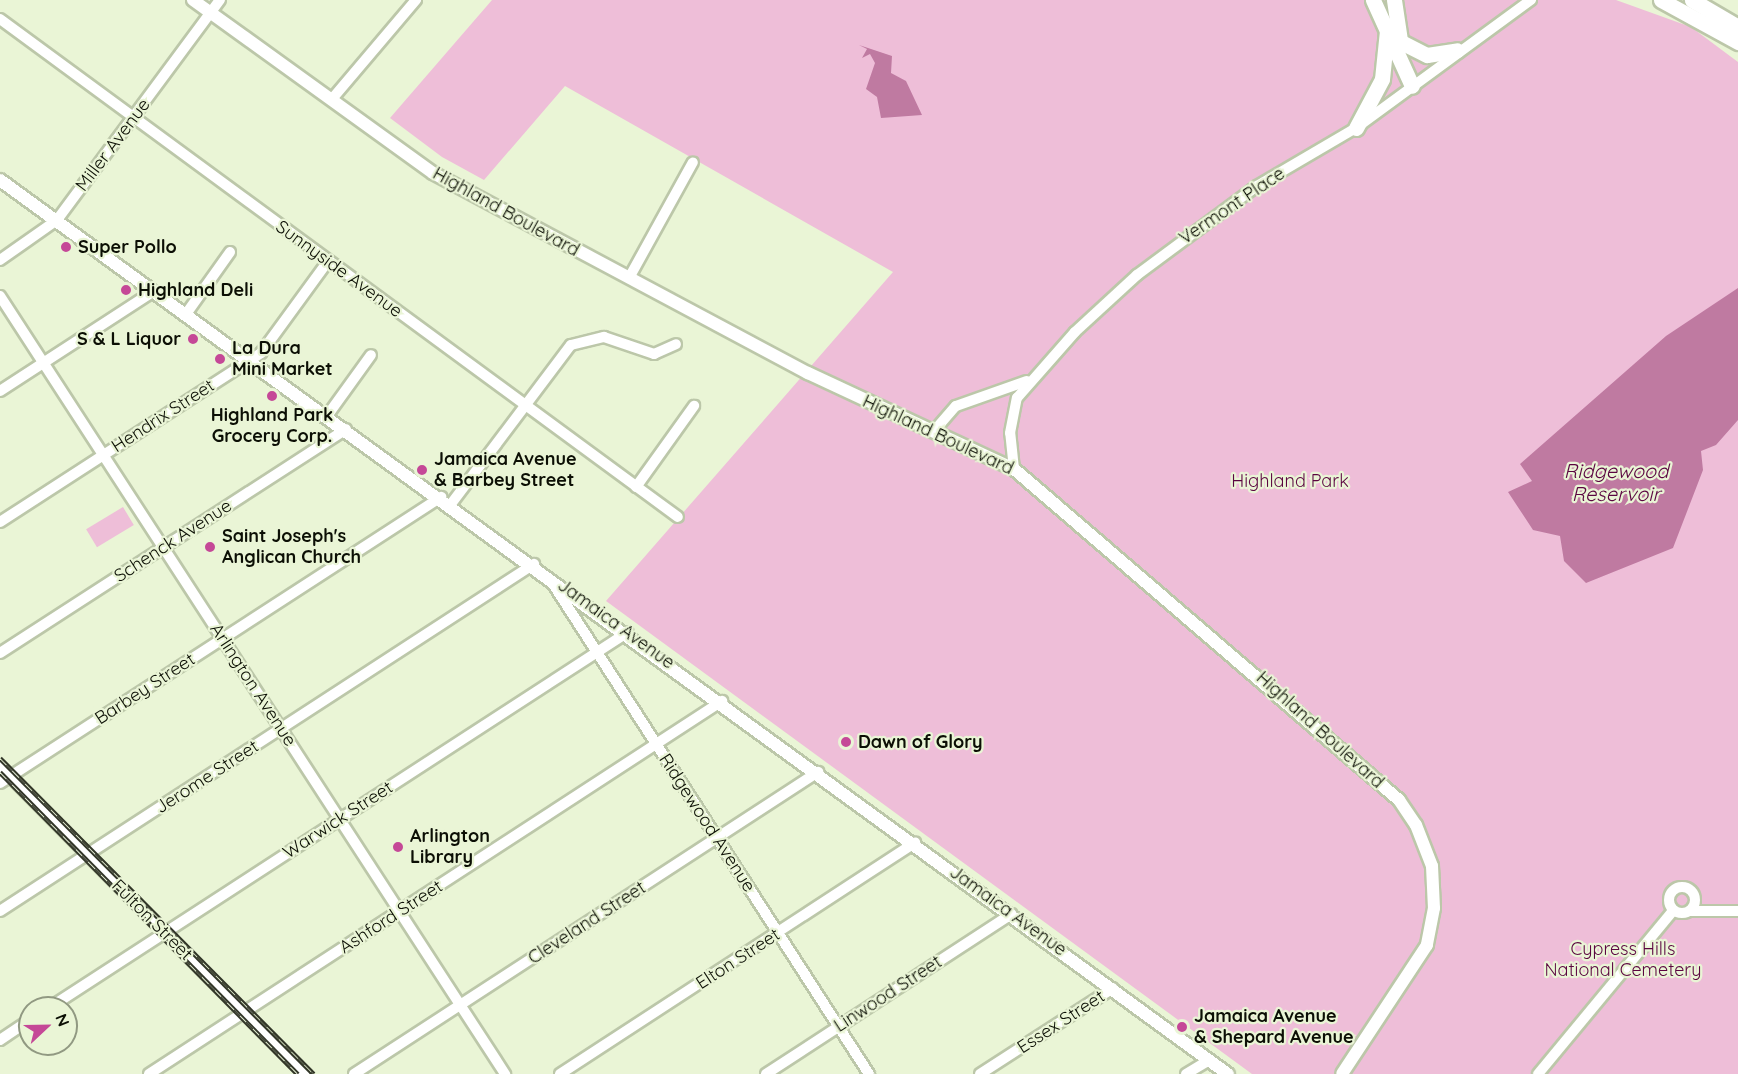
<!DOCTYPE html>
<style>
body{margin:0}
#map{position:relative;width:1738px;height:1074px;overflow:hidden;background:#eaf5d6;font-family:Quicksand,sans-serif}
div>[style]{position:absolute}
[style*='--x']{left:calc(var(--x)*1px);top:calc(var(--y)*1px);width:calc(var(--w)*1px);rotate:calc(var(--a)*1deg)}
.green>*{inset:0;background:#eebed8;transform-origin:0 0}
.water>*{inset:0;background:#bf7aa1}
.roads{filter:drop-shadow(2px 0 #bcc7a9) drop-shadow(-2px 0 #bcc7a9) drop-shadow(0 2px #bcc7a9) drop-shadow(0 -2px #bcc7a9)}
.minor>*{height:10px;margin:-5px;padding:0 5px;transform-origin:5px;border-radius:5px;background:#fff}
.minor>.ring{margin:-5px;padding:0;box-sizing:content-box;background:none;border:10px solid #fff;border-radius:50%}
.major>*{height:12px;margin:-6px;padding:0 6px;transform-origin:6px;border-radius:6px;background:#fff}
.highway>*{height:15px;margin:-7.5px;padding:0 7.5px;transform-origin:7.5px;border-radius:7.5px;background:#fff}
.rail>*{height:5px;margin-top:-2.5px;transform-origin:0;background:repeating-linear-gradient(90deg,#eaf5d6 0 9px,#323628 0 18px);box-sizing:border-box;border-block:2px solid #323628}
.dots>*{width:16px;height:16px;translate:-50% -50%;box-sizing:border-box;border:3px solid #eaf5d6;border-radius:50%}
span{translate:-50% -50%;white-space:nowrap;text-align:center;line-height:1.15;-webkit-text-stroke:4.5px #eaf5d6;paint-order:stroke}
.street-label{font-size:18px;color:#0c0f05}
.poi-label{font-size:18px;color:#0c0f05;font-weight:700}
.left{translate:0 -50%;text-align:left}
.right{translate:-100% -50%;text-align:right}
.park-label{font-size:18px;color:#5b0540}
.water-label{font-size:20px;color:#5b0541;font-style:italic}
.north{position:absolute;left:18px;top:996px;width:60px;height:60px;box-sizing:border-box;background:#eaf5d6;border:2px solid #919982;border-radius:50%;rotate:68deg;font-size:16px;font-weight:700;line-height:24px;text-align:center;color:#0c0f05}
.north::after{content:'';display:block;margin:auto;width:21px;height:27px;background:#c54897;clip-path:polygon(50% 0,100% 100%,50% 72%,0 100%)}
</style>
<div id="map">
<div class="green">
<div style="clip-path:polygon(492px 0,1616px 0,1691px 27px,1738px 62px,1738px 1074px,1252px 1074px,606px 601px,893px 272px,565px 86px,484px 180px,442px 157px,390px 118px)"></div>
<div style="left:123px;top:507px;width:21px;height:43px;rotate:59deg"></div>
</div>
<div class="water">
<div style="clip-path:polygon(859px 45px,892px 56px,891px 73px,906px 81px,922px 115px,881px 118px,877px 97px,866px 89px,875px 63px,870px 54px,862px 58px,867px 49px)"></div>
<div style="clip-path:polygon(1738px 288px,1738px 420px,1716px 445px,1701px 451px,1703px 470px,1673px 548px,1586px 583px,1564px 561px,1560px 536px,1533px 530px,1508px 492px,1532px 481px,1520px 464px,1666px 336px)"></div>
</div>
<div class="roads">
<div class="minor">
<div style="--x:0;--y:19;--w:841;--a:36.3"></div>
<div style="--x:332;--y:99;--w:130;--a:-49.7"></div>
<div style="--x:0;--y:260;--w:70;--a:-35.1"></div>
<div style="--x:57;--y:220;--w:274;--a:-53.5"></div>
<div style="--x:629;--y:278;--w:132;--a:-61.1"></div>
<div style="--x:0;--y:296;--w:928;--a:57.01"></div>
<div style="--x:186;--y:314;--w:76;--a:-54.6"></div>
<div style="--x:0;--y:391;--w:184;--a:-33"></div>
<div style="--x:327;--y:416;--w:75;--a:-54.2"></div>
<div style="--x:934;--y:431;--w:33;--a:-49"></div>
<div style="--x:956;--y:406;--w:75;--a:-19.4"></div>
<div style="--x:1014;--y:469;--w:36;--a:-96"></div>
<div style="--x:1010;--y:433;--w:36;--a:-79"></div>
<div style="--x:1017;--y:398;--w:88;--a:-48.7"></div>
<div style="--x:1075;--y:332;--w:84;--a:-42.6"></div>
<div style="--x:1137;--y:275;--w:149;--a:-36.6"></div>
<div style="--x:1257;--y:186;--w:115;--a:-30.4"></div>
<div style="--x:1356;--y:128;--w:217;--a:-36.2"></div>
<div style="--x:636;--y:487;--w:100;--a:-54.4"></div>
<div style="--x:451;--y:504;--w:199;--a:-53"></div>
<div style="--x:571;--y:345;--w:34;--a:-14"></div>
<div style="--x:604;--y:337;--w:53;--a:18.8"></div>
<div style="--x:654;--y:354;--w:24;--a:-24"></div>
<div style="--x:0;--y:522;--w:311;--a:-32.9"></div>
<div style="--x:261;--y:353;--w:114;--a:-53.9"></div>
<div style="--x:553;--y:584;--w:583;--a:57.18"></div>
<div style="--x:0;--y:653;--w:412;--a:-32.9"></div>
<div style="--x:0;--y:766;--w:433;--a:45.3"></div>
<div style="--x:0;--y:783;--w:526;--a:-32.96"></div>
<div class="ring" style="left:1669px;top:887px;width:16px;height:16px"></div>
<div style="--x:0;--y:911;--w:637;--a:-33.02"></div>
<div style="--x:1690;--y:911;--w:48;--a:0"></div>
<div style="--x:49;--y:1008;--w:690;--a:-33"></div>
<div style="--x:0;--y:1040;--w:36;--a:-34"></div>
<div style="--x:149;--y:1074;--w:684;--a:-33.06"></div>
<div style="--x:354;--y:1074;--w:554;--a:-33.06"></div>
<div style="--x:560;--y:1074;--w:424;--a:-33.1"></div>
<div style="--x:766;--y:1074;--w:293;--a:-33.1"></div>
<div style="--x:980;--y:1074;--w:158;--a:-32.9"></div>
<div style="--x:1186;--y:1074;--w:27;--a:-31"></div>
<div style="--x:1538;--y:1074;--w:212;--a:-50.4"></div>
</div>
<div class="major">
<div style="--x:193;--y:0;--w:296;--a:35.8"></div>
<div style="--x:433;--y:173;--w:425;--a:28.1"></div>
<div style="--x:808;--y:373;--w:227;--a:25"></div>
<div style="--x:1014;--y:469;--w:508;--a:40.69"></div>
<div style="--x:1399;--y:800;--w:30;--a:56"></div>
<div style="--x:1416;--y:825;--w:44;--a:68.7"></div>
<div style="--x:1432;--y:866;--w:42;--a:87.3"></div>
<div style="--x:1434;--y:908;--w:38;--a:101"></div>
<div style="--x:1427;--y:945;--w:154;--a:123.4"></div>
<div style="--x:0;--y:180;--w:1519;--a:36.06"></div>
</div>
<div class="highway">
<div style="--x:1373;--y:0;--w:94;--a:65.6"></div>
<div style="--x:1394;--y:0;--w:40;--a:81.5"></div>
<div style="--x:1661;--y:0;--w:88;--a:28.6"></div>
<div style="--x:1692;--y:0;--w:53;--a:30.4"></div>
<div style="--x:1401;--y:42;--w:29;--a:27"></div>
<div style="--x:1427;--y:55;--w:30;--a:-9"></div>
<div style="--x:1356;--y:128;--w:55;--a:-62"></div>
<div style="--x:1382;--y:79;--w:48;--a:-84.1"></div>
</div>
</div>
<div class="rail">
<div style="--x:0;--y:758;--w:445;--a:45.2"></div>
<div style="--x:0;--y:772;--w:424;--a:45.4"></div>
</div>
<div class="dots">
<div style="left:66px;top:247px;background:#c54897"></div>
<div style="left:126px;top:290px;background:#c54897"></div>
<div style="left:193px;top:339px;background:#c54897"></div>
<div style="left:220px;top:359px;background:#c54897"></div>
<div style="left:272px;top:396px;background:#c54897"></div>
<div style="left:422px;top:470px;background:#c54897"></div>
<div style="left:210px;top:547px;background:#c54897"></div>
<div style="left:846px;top:742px;background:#c54897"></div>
<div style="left:398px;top:847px;background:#c54897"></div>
<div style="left:1182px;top:1027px;background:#c54897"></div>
</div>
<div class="street-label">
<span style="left:113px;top:145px;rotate:-53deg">Miller Avenue</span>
<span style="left:1232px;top:206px;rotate:-34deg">Vermont Place</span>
<span style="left:506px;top:212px;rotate:29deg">Highland Boulevard</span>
<span style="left:339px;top:269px;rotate:36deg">Sunnyside Avenue</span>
<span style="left:163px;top:416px;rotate:-33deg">Hendrix Street</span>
<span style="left:938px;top:435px;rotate:25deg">Highland Boulevard</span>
<span style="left:173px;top:541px;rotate:-33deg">Schenck Avenue</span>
<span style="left:616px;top:624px;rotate:36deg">Jamaica Avenue</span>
<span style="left:253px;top:685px;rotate:57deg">Arlington Avenue</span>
<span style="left:145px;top:689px;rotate:-33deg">Barbey Street</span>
<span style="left:1320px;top:730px;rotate:42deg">Highland Boulevard</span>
<span style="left:207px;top:777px;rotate:-33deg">Jerome Street</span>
<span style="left:338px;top:820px;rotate:-33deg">Warwick Street</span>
<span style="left:707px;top:823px;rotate:57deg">Ridgewood Avenue</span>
<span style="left:1008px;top:911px;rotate:36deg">Jamaica Avenue</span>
<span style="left:391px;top:917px;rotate:-33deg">Ashford Street</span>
<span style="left:152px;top:920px;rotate:45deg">Fulton Street</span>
<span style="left:587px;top:923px;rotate:-33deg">Cleveland Street</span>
<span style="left:738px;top:959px;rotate:-33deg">Elton Street</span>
<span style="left:888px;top:994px;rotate:-33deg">Linwood Street</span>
<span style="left:1061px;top:1022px;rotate:-33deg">Essex Street</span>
</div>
<div class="poi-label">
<span class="left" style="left:78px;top:247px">Super Pollo</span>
<span class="left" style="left:138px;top:290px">Highland Deli</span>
<span class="right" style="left:181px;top:339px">S &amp; L Liquor</span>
<span class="left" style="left:232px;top:359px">La Dura<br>Mini Market</span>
<span style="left:272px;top:426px">Highland Park<br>Grocery Corp.</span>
<span class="left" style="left:434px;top:470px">Jamaica Avenue<br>&amp; Barbey Street</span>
<span class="left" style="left:222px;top:547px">Saint Joseph's<br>Anglican Church</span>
<span class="left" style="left:858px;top:742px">Dawn of Glory</span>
<span class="left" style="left:410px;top:847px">Arlington<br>Library</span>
<span class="left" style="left:1194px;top:1027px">Jamaica Avenue<br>&amp; Shepard Avenue</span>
</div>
<div class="park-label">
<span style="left:1290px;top:481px">Highland Park</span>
<span style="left:1623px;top:960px">Cypress Hills<br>National Cemetery</span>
</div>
<div class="water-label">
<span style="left:1616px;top:482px">Ridgewood<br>Reservoir</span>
</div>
<div class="north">N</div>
</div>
